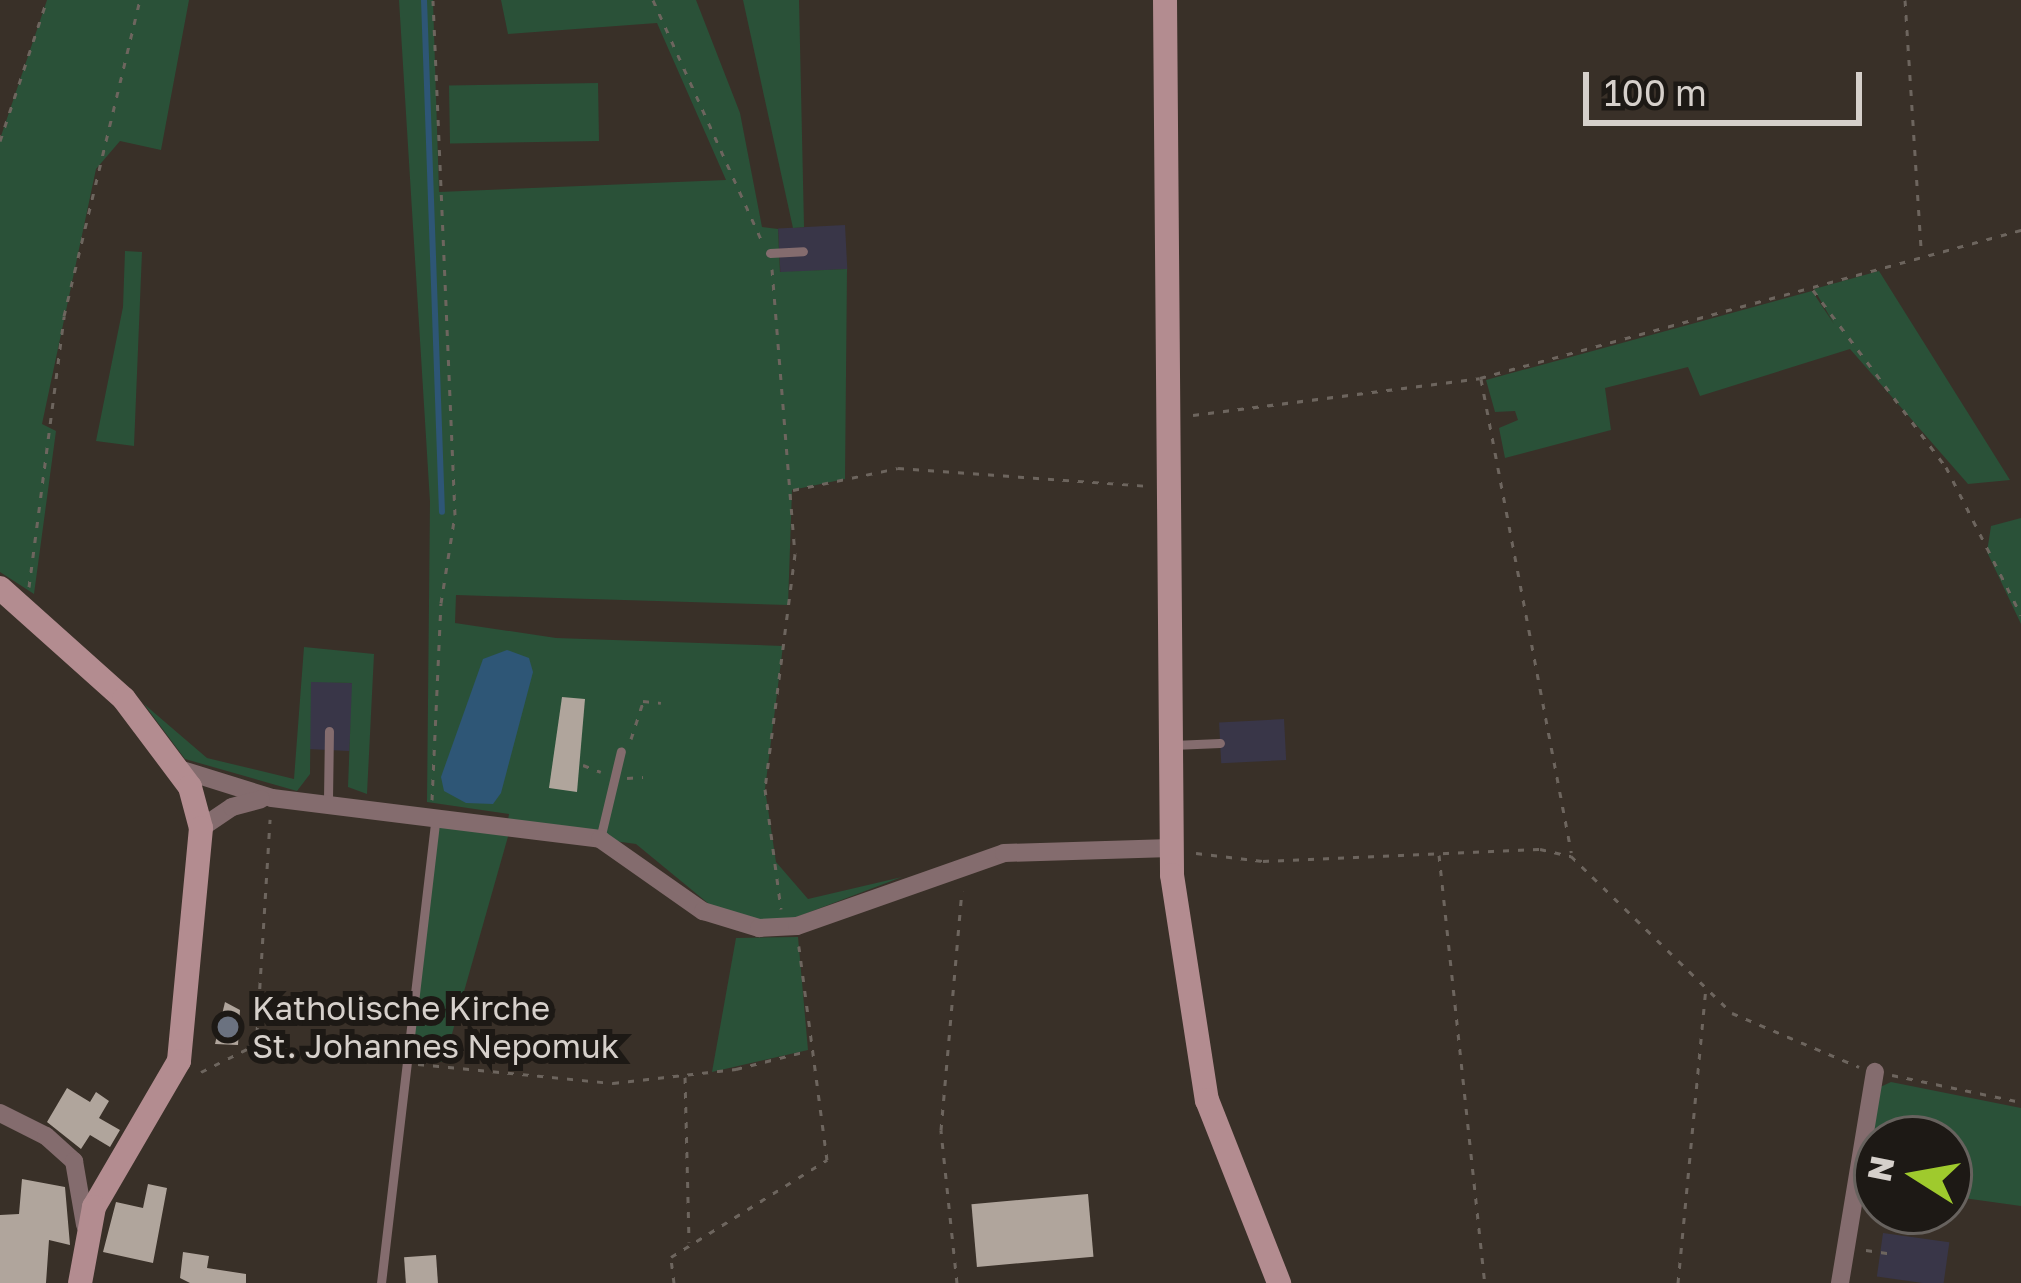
<!DOCTYPE html>
<style>
body{margin:0}
#map{position:relative;width:2021px;height:1283px;overflow:hidden;background:#393028;font-family:"Golos Text",sans-serif}
div>[style]{position:absolute}
[style*='--x']{left:calc(var(--x)*1px);top:calc(var(--y)*1px);width:calc(var(--w)*1px);rotate:calc(var(--a)*1deg)}
.industrial>*{inset:0;background:#393648;transform-origin:0 0}
.green>*{inset:0;background:#2a5138;transform-origin:0 0}
.water>*{inset:0;background:#2e5676}
.stream>*{height:6px;margin:-3px;padding:0 3px;transform-origin:3px;border-radius:3px;background:#2e5676}
.building>*{inset:0;background:#b0a59c;transform-origin:0 0}
.path>*{height:3px;margin-top:-1.5px;transform-origin:0;background:repeating-linear-gradient(90deg,#6d655e 0 6px,transparent 0 15px)}
.lane>*{height:9px;margin:-4.5px;padding:0 4.5px;transform-origin:4.5px;border-radius:4.5px;background:#846c6e}
.street>*{height:18px;margin:-9px;padding:0 9px;transform-origin:9px;border-radius:9px;background:#846c6e}
.secondary>*{height:24px;margin:-12px;padding:0 12px;transform-origin:12px;border-radius:12px;background:#b38c90}
.dots>*{width:33px;height:33px;translate:-50% -50%;box-sizing:border-box;border:6px solid #1d1915;border-radius:50%}
span{translate:-50% -50%;white-space:nowrap;text-align:center;line-height:1.15;-webkit-text-stroke:12px #1d1915;paint-order:stroke}
.poi-label{font-size:33px;color:#d6d0cb}
.left{translate:0 -50%;text-align:left}
.north{position:absolute;left:1853px;top:1115px;width:120px;height:120px;box-sizing:border-box;background:#1d1915;border:3px solid #67625e;border-radius:50%;rotate:281deg;font-size:33px;font-weight:700;line-height:48px;text-align:center;color:#d6d0cb}
.north::after{content:'';display:block;margin:auto;width:42px;height:54px;background:#9fca2d;clip-path:polygon(50% 0,100% 100%,50% 72%,0 100%)}
.scale{position:absolute;left:1583px;top:72px;width:279px;height:54px;box-sizing:border-box;border:6px solid #d6d0cb;border-top:0;padding-left:15px;font-size:36px;line-height:42px;white-space:nowrap;color:#d6d0cb;-webkit-text-stroke:9px #1d1915;paint-order:stroke}
</style>
<div id="map">
<div class="industrial">
<div style="left:845px;top:225px;width:44px;height:67px;rotate:87deg"></div>
<div style="left:311px;top:681px;width:42px;height:68px;rotate:3deg"></div>
<div style="left:1284px;top:719px;width:41px;height:65px;rotate:87deg"></div>
<div style="left:1883px;top:1233px;width:67px;height:44px;rotate:8deg"></div>
</div>
<div class="green">
<div style="clip-path:polygon(47px 0,189px 0,161px 150px,120px 141px,96px 169px,42px 424px,56px 431px,34px 594px,0 572px,0 139px)"></div>
<div style="clip-path:polygon(399px 0,433px 0,439px 192px,726px 180px,657px 23px,508px 34px,501px 0,479px 0,696px 0,740px 113px,762px 227px,778px 229px,780px 272px,847px 269px,845px 479px,792px 490px,788px 605px,456px 595px,455px 623px,556px 638px,783px 646px,765px 789px,776px 862px,808px 899px,902px 877px,794px 918px,758px 920px,715px 909px,636px 844px,507px 826px,509px 814px,427px 802px,430px 502px)"></div>
<div style="clip-path:polygon(743px 0,799px 0,804px 227px,793px 228px)"></div>
<div style="left:598px;top:83px;width:58px;height:149px;rotate:89deg"></div>
<div style="clip-path:polygon(125px 251px,142px 252px,134px 446px,96px 441px,123px 307px)"></div>
<div style="clip-path:polygon(1879px 271px,2010px 480px,1968px 484px,1850px 349px,1700px 396px,1688px 367px,1605px 388px,1611px 430px,1505px 458px,1499px 428px,1518px 420px,1515px 411px,1495px 412px,1486px 380px,1812px 291px,1834px 324px,1814px 289px)"></div>
<div style="clip-path:polygon(2021px 518px,2021px 624px,1987px 552px,1991px 526px)"></div>
<div style="clip-path:polygon(304px 647px,374px 654px,367px 794px,348px 787px,352px 683px,311px 682px,310px 774px,297px 791px,185px 759px,144px 704px,207px 758px,294px 779px)"></div>
<div style="clip-path:polygon(438px 820px,509px 833px,444px 1062px,408px 1056px)"></div>
<div style="clip-path:polygon(798px 937px,808px 1050px,712px 1072px,736px 938px)"></div>
<div style="clip-path:polygon(1891px 1082px,2021px 1108px,2021px 1206px,1949px 1196px,1949px 1139px,1877px 1139px,1877px 1185px,1861px 1183px,1878px 1088px)"></div>
</div>
<div class="water">
<div style="clip-path:polygon(507px 650px,529px 658px,533px 672px,501px 793px,493px 804px,466px 803px,444px 791px,441px 777px,483px 659px)"></div>
</div>
<div class="stream">
<div style="--x:424;--y:0;--w:512;--a:87.99"></div>
</div>
<div class="building">
<div style="clip-path:polygon(562px 697px,585px 699px,577px 792px,549px 788px)"></div>
<div style="clip-path:polygon(225px 1002px,240px 1010px,238px 1045px,215px 1044px)"></div>
<div style="clip-path:polygon(67px 1088px,90px 1102px,96px 1092px,109px 1101px,99px 1118px,120px 1130px,110px 1147px,90px 1135px,81px 1149px,47px 1122px)"></div>
<div style="clip-path:polygon(22px 1179px,65px 1187px,70px 1245px,49px 1240px,46px 1283px,0 1283px,0 1215px,19px 1214px)"></div>
<div style="clip-path:polygon(148px 1184px,167px 1188px,153px 1263px,103px 1252px,116px 1202px,143px 1208px)"></div>
<div style="left:1088px;top:1194px;width:63px;height:117px;rotate:85deg"></div>
<div style="clip-path:polygon(183px 1252px,209px 1256px,207px 1268px,246px 1274px,246px 1283px,190px 1283px,180px 1278px)"></div>
<div style="left:436px;top:1255px;width:28px;height:32px;rotate:86deg"></div>
</div>
<div class="path">
<div style="--x:653;--y:0;--w:268;--a:65.7"></div>
<div style="--x:1905;--y:0;--w:251;--a:86.3"></div>
<div style="--x:0;--y:141;--w:149;--a:-71.6"></div>
<div style="--x:772;--y:269;--w:286;--a:85.4"></div>
<div style="--x:795;--y:554;--w:237;--a:97.3"></div>
<div style="--x:765;--y:789;--w:121;--a:82.4"></div>
<div style="--x:1813;--y:290;--w:221;--a:53.1"></div>
<div style="--x:1946;--y:467;--w:166;--a:63.1"></div>
<div style="--x:1481;--y:379;--w:482;--a:79.2"></div>
<div style="--x:1193;--y:415;--w:289;--a:-7.3"></div>
<div style="--x:1480;--y:378;--w:561;--a:-15.3"></div>
<div style="--x:793;--y:490;--w:107;--a:-11.8"></div>
<div style="--x:898;--y:468;--w:250;--a:4.1"></div>
<div style="--x:29;--y:587;--w:273;--a:-82.6"></div>
<div style="--x:64;--y:316;--w:325;--a:-76.5"></div>
<div style="--x:631;--y:739;--w:40;--a:-72"></div>
<div style="--x:643;--y:701;--w:18;--a:6"></div>
<div style="--x:583;--y:765;--w:19;--a:21"></div>
<div style="--x:627;--y:778;--w:16;--a:-4"></div>
<div style="--x:432;--y:800;--w:197;--a:-87.4"></div>
<div style="--x:441;--y:603;--w:89;--a:-81"></div>
<div style="--x:455;--y:515;--w:515;--a:-92.45"></div>
<div style="--x:1196;--y:853;--w:67;--a:6.8"></div>
<div style="--x:1263;--y:861;--w:277;--a:-2.5"></div>
<div style="--x:1540;--y:849;--w:32;--a:13"></div>
<div style="--x:1571;--y:856;--w:225;--a:44.3"></div>
<div style="--x:1732;--y:1013;--w:138;--a:23"></div>
<div style="--x:1439;--y:855;--w:430;--a:83.9"></div>
<div style="--x:418;--y:1064;--w:196;--a:5.6"></div>
<div style="--x:613;--y:1083;--w:124;--a:-6.5"></div>
<div style="--x:736;--y:1069;--w:73;--a:-14.2"></div>
<div style="--x:201;--y:1072;--w:54;--a:-26.6"></div>
<div style="--x:249;--y:1048;--w:17;--a:-62"></div>
<div style="--x:257;--y:1033;--w:214;--a:-86.5"></div>
<div style="--x:1892;--y:1075;--w:132;--a:11.8"></div>
<div style="--x:685;--y:1077;--w:165;--a:88.6"></div>
<div style="--x:1866;--y:1250;--w:28;--a:8"></div>
<div style="--x:674;--y:1283;--w:26;--a:-97"></div>
<div style="--x:671;--y:1257;--w:184;--a:-31.9"></div>
<div style="--x:827;--y:1160;--w:216;--a:-97.5"></div>
<div style="--x:957;--y:1283;--w:154;--a:-96"></div>
<div style="--x:941;--y:1130;--w:240;--a:-85"></div>
<div style="--x:1678;--y:1283;--w:297;--a:-84.6"></div>
</div>
<div class="lane">
<div style="--x:770;--y:253;--w:33;--a:-3"></div>
<div style="--x:1173;--y:745;--w:47;--a:-2.4"></div>
<div style="--x:328;--y:800;--w:69;--a:-89.2"></div>
<div style="--x:600;--y:839;--w:90;--a:-76.6"></div>
<div style="--x:381;--y:1283;--w:466;--a:-83.3"></div>
</div>
<div class="street">
<div style="--x:179;--y:769;--w:97;--a:17.3"></div>
<div style="--x:272;--y:798;--w:331;--a:7.1"></div>
<div style="--x:600;--y:839;--w:126;--a:35"></div>
<div style="--x:703;--y:911;--w:59;--a:16.9"></div>
<div style="--x:759;--y:928;--w:38;--a:-3"></div>
<div style="--x:797;--y:926;--w:219;--a:-19.4"></div>
<div style="--x:1004;--y:853;--w:167;--a:-1.7"></div>
<div style="--x:201;--y:828;--w:37;--a:-34"></div>
<div style="--x:232;--y:807;--w:30;--a:-15"></div>
<div style="--x:0;--y:1113;--w:51;--a:26.6"></div>
<div style="--x:46;--y:1136;--w:38;--a:42"></div>
<div style="--x:74;--y:1161;--w:65;--a:80.2"></div>
<div style="--x:1840;--y:1283;--w:214;--a:-80.6"></div>
</div>
<div class="secondary">
<div style="--x:1165;--y:0;--w:875;--a:89.54"></div>
<div style="--x:1172;--y:875;--w:228;--a:81.2"></div>
<div style="--x:1207;--y:1100;--w:197;--a:68.5"></div>
<div style="--x:0;--y:588;--w:166;--a:41.8"></div>
<div style="--x:124;--y:699;--w:110;--a:53.1"></div>
<div style="--x:190;--y:787;--w:42;--a:75"></div>
<div style="--x:201;--y:828;--w:234;--a:95.4"></div>
<div style="--x:179;--y:1061;--w:169;--a:120.2"></div>
<div style="--x:94;--y:1207;--w:77;--a:100.4"></div>
</div>
<div class="dots">
<div style="left:228px;top:1027px;background:#6b7280"></div>
</div>
<div class="poi-label">
<span class="left" style="left:252px;top:1027px">Katholische Kirche<br>St. Johannes Nepomuk</span>
</div>
<div class="north">N</div>
<div class="scale">100 m</div>
</div>
